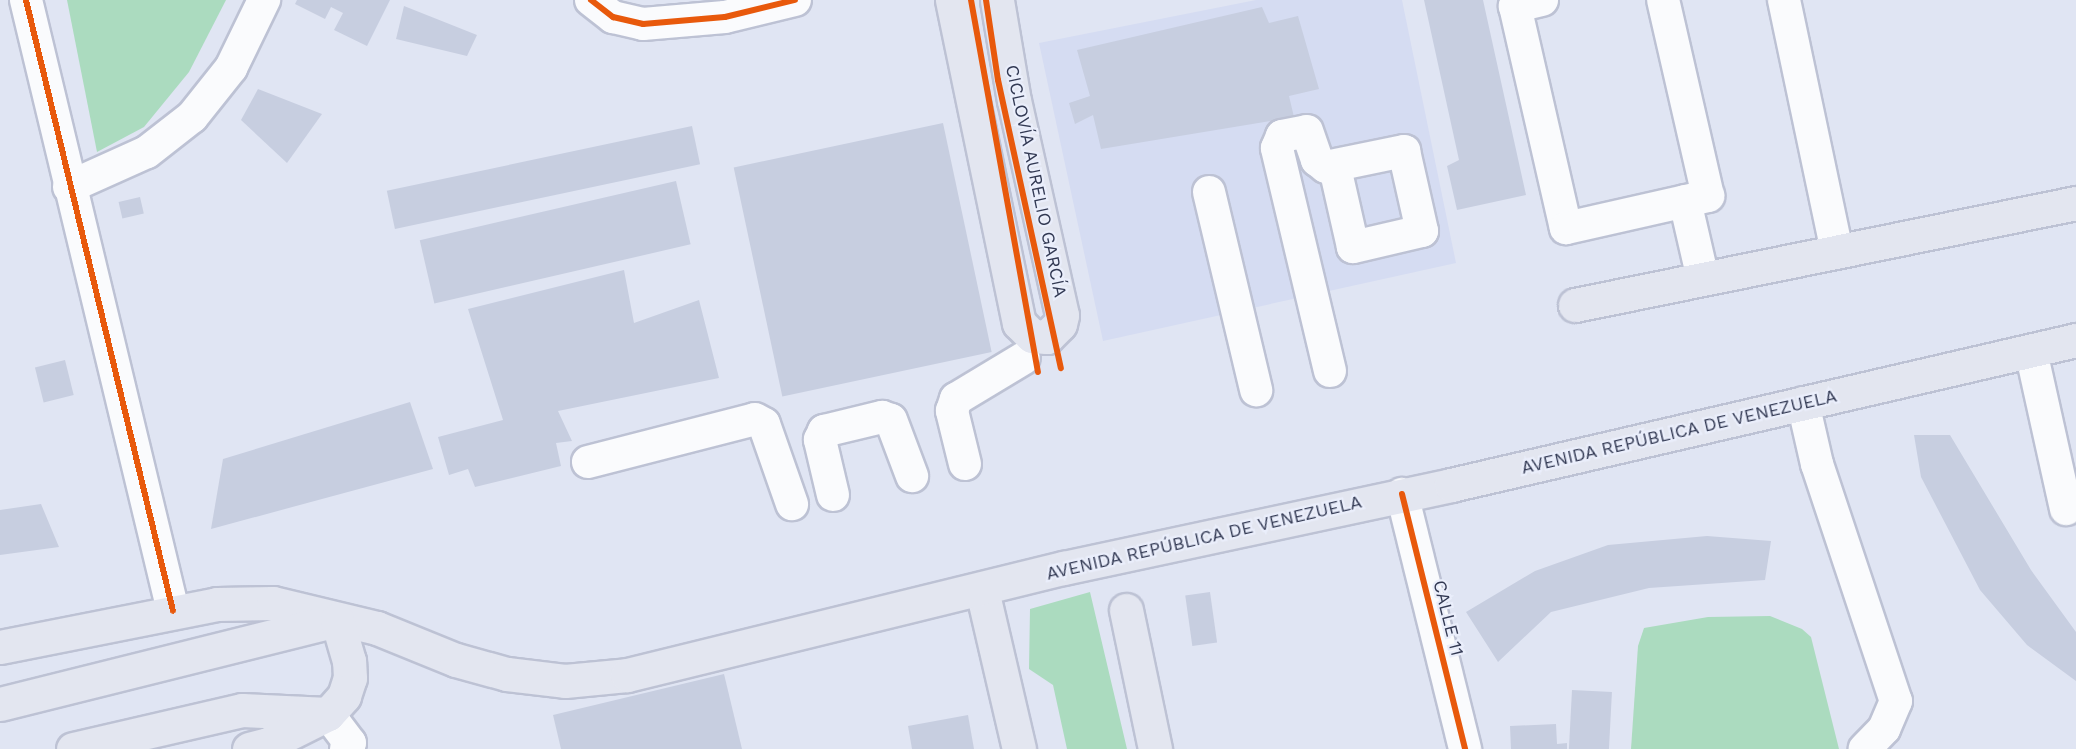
<!DOCTYPE html>
<meta charset="utf-8">
<style>
body{margin:0}
#map{position:relative;width:2076px;height:749px;overflow:hidden;background:#e0e5f3;font-family:"Work Sans",sans-serif}
div>[style]{position:absolute}
[style*='--x']{left:calc(var(--x)*1px);top:calc(var(--y)*1px);width:calc(var(--w)*1px);rotate:calc(var(--a)*1deg)}
.built>*{inset:0;background:#d5dcf2}
.green>*{inset:0;background:#abdbbf}
.building>*{inset:0;background:#c7cee0;transform-origin:0 0}
.roads{filter:drop-shadow(2px 0 #bdc2d4) drop-shadow(-2px 0 #bdc2d4) drop-shadow(0 2px #bdc2d4) drop-shadow(0 -2px #bdc2d4)}
.minor>*{height:32px;margin:-16px;padding:0 16px;transform-origin:16px;border-radius:16px;background:#fafbfd}
.major>*{height:33px;margin:-16.5px;padding:0 16.5px;transform-origin:16.5px;border-radius:16.5px;background:#e3e6f0}
.cycleway>*{height:6px;margin:-3px;padding:0 3px;transform-origin:3px;border-radius:3px;background:#e8590c}
span{translate:-50% -50%;white-space:nowrap;text-align:center;line-height:1.15;-webkit-text-stroke:4.5px #eaeefb;paint-order:stroke}
.street-label{font-size:18px;color:#323953}
</style>
<div id="map">
<div class="built">
<div style="clip-path:polygon(1256px 0,1402px 0,1456px 263px,1103px 341px,1039px 43px)"></div>
</div>
<div class="green">
<div style="clip-path:polygon(67px 0,226px 0,189px 72px,144px 127px,97px 152px)"></div>
<div style="clip-path:polygon(1090px 592px,1127px 749px,1067px 749px,1053px 685px,1029px 669px,1030px 609px)"></div>
<div style="clip-path:polygon(1770px 616px,1802px 629px,1811px 637px,1839px 749px,1631px 749px,1638px 646px,1644px 628px,1708px 617px)"></div>
</div>
<div class="building">
<div style="clip-path:polygon(297px 0,390px 0,367px 46px,334px 30px,343px 13px,331px 7px,325px 19px,295px 4px)"></div>
<div style="clip-path:polygon(1424px 0,1483px 0,1526px 195px,1457px 210px,1447px 166px,1459px 160px)"></div>
<div style="clip-path:polygon(404px 6px,477px 35px,467px 56px,396px 39px)"></div>
<div style="clip-path:polygon(1262px 7px,1269px 23px,1298px 16px,1319px 89px,1289px 96px,1294px 117px,1101px 149px,1093px 115px,1075px 124px,1069px 103px,1090px 96px,1077px 50px)"></div>
<div style="clip-path:polygon(258px 89px,322px 114px,287px 163px,241px 120px)"></div>
<div style="left:943px;top:123px;width:234px;height:214px;rotate:78deg"></div>
<div style="left:692px;top:126px;width:39px;height:312px;rotate:78deg"></div>
<div style="left:676px;top:181px;width:65px;height:263px;rotate:77deg"></div>
<div style="left:140px;top:197px;width:17px;height:22px;rotate:77deg"></div>
<div style="clip-path:polygon(624px 270px,634px 323px,699px 300px,719px 378px,558px 411px,572px 441px,556px 443px,561px 466px,475px 487px,468px 469px,449px 475px,438px 437px,503px 420px,468px 309px)"></div>
<div style="left:65px;top:360px;width:36px;height:31px;rotate:76deg"></div>
<div style="clip-path:polygon(410px 402px,433px 469px,211px 529px,223px 459px)"></div>
<div style="clip-path:polygon(1914px 435px,1950px 435px,2031px 570px,2076px 632px,2076px 681px,2027px 645px,1980px 590px,1921px 477px)"></div>
<div style="clip-path:polygon(41px 504px,59px 547px,0 555px,0 510px)"></div>
<div style="clip-path:polygon(1707px 536px,1771px 541px,1765px 580px,1649px 588px,1551px 612px,1498px 662px,1466px 612px,1535px 571px,1608px 545px)"></div>
<div style="left:1210px;top:592px;width:51px;height:25px;rotate:82deg"></div>
<div style="clip-path:polygon(724px 674px,742px 749px,561px 749px,553px 715px)"></div>
<div style="left:1572px;top:690px;width:40px;height:59px;rotate:3deg"></div>
<div style="clip-path:polygon(968px 715px,974px 749px,912px 749px,908px 726px)"></div>
<div style="clip-path:polygon(1556px 724px,1557px 744px,1567px 743px,1567px 749px,1511px 749px,1510px 726px)"></div>
</div>
<div class="roads">
<div class="minor">
<div style="--x:26;--y:0;--w:628;--a:76.47"></div>
<div style="--x:591;--y:0;--w:28;--a:38"></div>
<div style="--x:613;--y:17;--w:31;--a:13"></div>
<div style="--x:643;--y:24;--w:82;--a:-4.9"></div>
<div style="--x:725;--y:17;--w:72;--a:-13.7"></div>
<div style="--x:1542;--y:0;--w:28;--a:167"></div>
<div style="--x:1515;--y:6;--w:228;--a:77.1"></div>
<div style="--x:1566;--y:228;--w:146;--a:-12.7"></div>
<div style="--x:1708;--y:196;--w:201;--a:-102.9"></div>
<div style="--x:1784;--y:0;--w:258;--a:78.1"></div>
<div style="--x:69;--y:187;--w:85;--a:-24.2"></div>
<div style="--x:147;--y:152;--w:57;--a:-37.9"></div>
<div style="--x:192;--y:117;--w:63;--a:-51.5"></div>
<div style="--x:231;--y:68;--w:76;--a:-64.1"></div>
<div style="--x:1209;--y:192;--w:204;--a:76.6"></div>
<div style="--x:1685;--y:201;--w:80;--a:77"></div>
<div style="--x:2031;--y:351;--w:162;--a:77.5"></div>
<div style="--x:1330;--y:371;--w:229;--a:-103.4"></div>
<div style="--x:1277;--y:148;--w:13;--a:-67"></div>
<div style="--x:1282;--y:136;--w:25;--a:-11"></div>
<div style="--x:1307;--y:131;--w:31;--a:71"></div>
<div style="--x:1317;--y:160;--w:11;--a:38"></div>
<div style="--x:1326;--y:167;--w:80;--a:-11.6"></div>
<div style="--x:1404;--y:151;--w:82;--a:77.3"></div>
<div style="--x:1422;--y:231;--w:71;--a:166.9"></div>
<div style="--x:1353;--y:247;--w:81;--a:-102.8"></div>
<div style="--x:1803;--y:403;--w:63;--a:77.1"></div>
<div style="--x:1817;--y:464;--w:250;--a:71.6"></div>
<div style="--x:1896;--y:701;--w:30;--a:113"></div>
<div style="--x:1884;--y:729;--w:28;--a:134"></div>
<div style="--x:588;--y:462;--w:172;--a:-14.4"></div>
<div style="--x:755;--y:419;--w:10;--a:29"></div>
<div style="--x:764;--y:424;--w:85;--a:70.7"></div>
<div style="--x:965;--y:464;--w:55;--a:-103.8"></div>
<div style="--x:952;--y:411;--w:13;--a:-72"></div>
<div style="--x:956;--y:399;--w:79;--a:-31.1"></div>
<div style="--x:1402;--y:494;--w:263;--a:76.1"></div>
<div style="--x:833;--y:495;--w:57;--a:-103.3"></div>
<div style="--x:820;--y:440;--w:10;--a:-66"></div>
<div style="--x:824;--y:431;--w:60;--a:-13.6"></div>
<div style="--x:882;--y:417;--w:9;--a:18"></div>
<div style="--x:891;--y:420;--w:60;--a:69.4"></div>
<div style="--x:328;--y:714;--w:36;--a:53"></div>
<div style="--x:350;--y:743;--w:7;--a:124"></div>
</div>
<div class="major">
<div style="--x:952;--y:0;--w:330;--a:78.3"></div>
<div style="--x:1019;--y:323;--w:18;--a:45"></div>
<div style="--x:1032;--y:336;--w:15;--a:4"></div>
<div style="--x:1047;--y:337;--w:18;--a:-45"></div>
<div style="--x:1060;--y:324;--w:9;--a:-77"></div>
<div style="--x:1062;--y:315;--w:219;--a:-102.6"></div>
<div style="--x:1014;--y:101;--w:102;--a:-99.6"></div>
<div style="--x:1575;--y:305;--w:511;--a:-11.51"></div>
<div style="--x:982;--y:590;--w:163;--a:76.9"></div>
<div style="--x:1126;--y:610;--w:142;--a:78.2"></div>
<div style="--x:0;--y:647;--w:221;--a:-11.2"></div>
<div style="--x:217;--y:604;--w:56;--a:-1"></div>
<div style="--x:273;--y:603;--w:107;--a:13.5"></div>
<div style="--x:377;--y:628;--w:85;--a:22.1"></div>
<div style="--x:456;--y:660;--w:53;--a:15.4"></div>
<div style="--x:507;--y:674;--w:58;--a:6.9"></div>
<div style="--x:565;--y:681;--w:62;--a:-5.5"></div>
<div style="--x:627;--y:675;--w:450;--a:-13.8"></div>
<div style="--x:1064;--y:568;--w:396;--a:-12.1"></div>
<div style="--x:1451;--y:485;--w:642;--a:-13.06"></div>
<div style="--x:0;--y:704;--w:347;--a:-14"></div>
<div style="--x:73;--y:749;--w:173;--a:-13"></div>
<div style="--x:242;--y:710;--w:86;--a:2.7"></div>
<div style="--x:249;--y:749;--w:20;--a:-15"></div>
<div style="--x:268;--y:744;--w:67;--a:-26.6"></div>
<div style="--x:328;--y:714;--w:24;--a:-48"></div>
<div style="--x:344;--y:696;--w:19;--a:-72"></div>
<div style="--x:350;--y:678;--w:17;--a:-93"></div>
<div style="--x:349;--y:661;--w:43;--a:-106.3"></div>
</div>
</div>
<div class="cycleway">
<div style="--x:26;--y:0;--w:628;--a:76.47"></div>
<div style="--x:591;--y:0;--w:28;--a:38"></div>
<div style="--x:613;--y:17;--w:31;--a:13"></div>
<div style="--x:643;--y:24;--w:82;--a:-4.9"></div>
<div style="--x:725;--y:17;--w:72;--a:-13.7"></div>
<div style="--x:971;--y:0;--w:378;--a:79.8"></div>
<div style="--x:986;--y:0;--w:81;--a:81.5"></div>
<div style="--x:998;--y:80;--w:295;--a:77.7"></div>
<div style="--x:1402;--y:494;--w:263;--a:76.1"></div>
</div>
<div class="street-label">
<span style="left:1036px;top:181px;rotate:78deg">CICLOVÍA AURELIO GARCÍA</span>
<span style="left:1679px;top:432px;rotate:-13deg">AVENIDA REPÚBLICA DE VENEZUELA</span>
<span style="left:1204px;top:538px;rotate:-13deg">AVENIDA REPÚBLICA DE VENEZUELA</span>
<span style="left:1448px;top:618px;rotate:76deg">CALLE 11</span>
</div>
</div>
